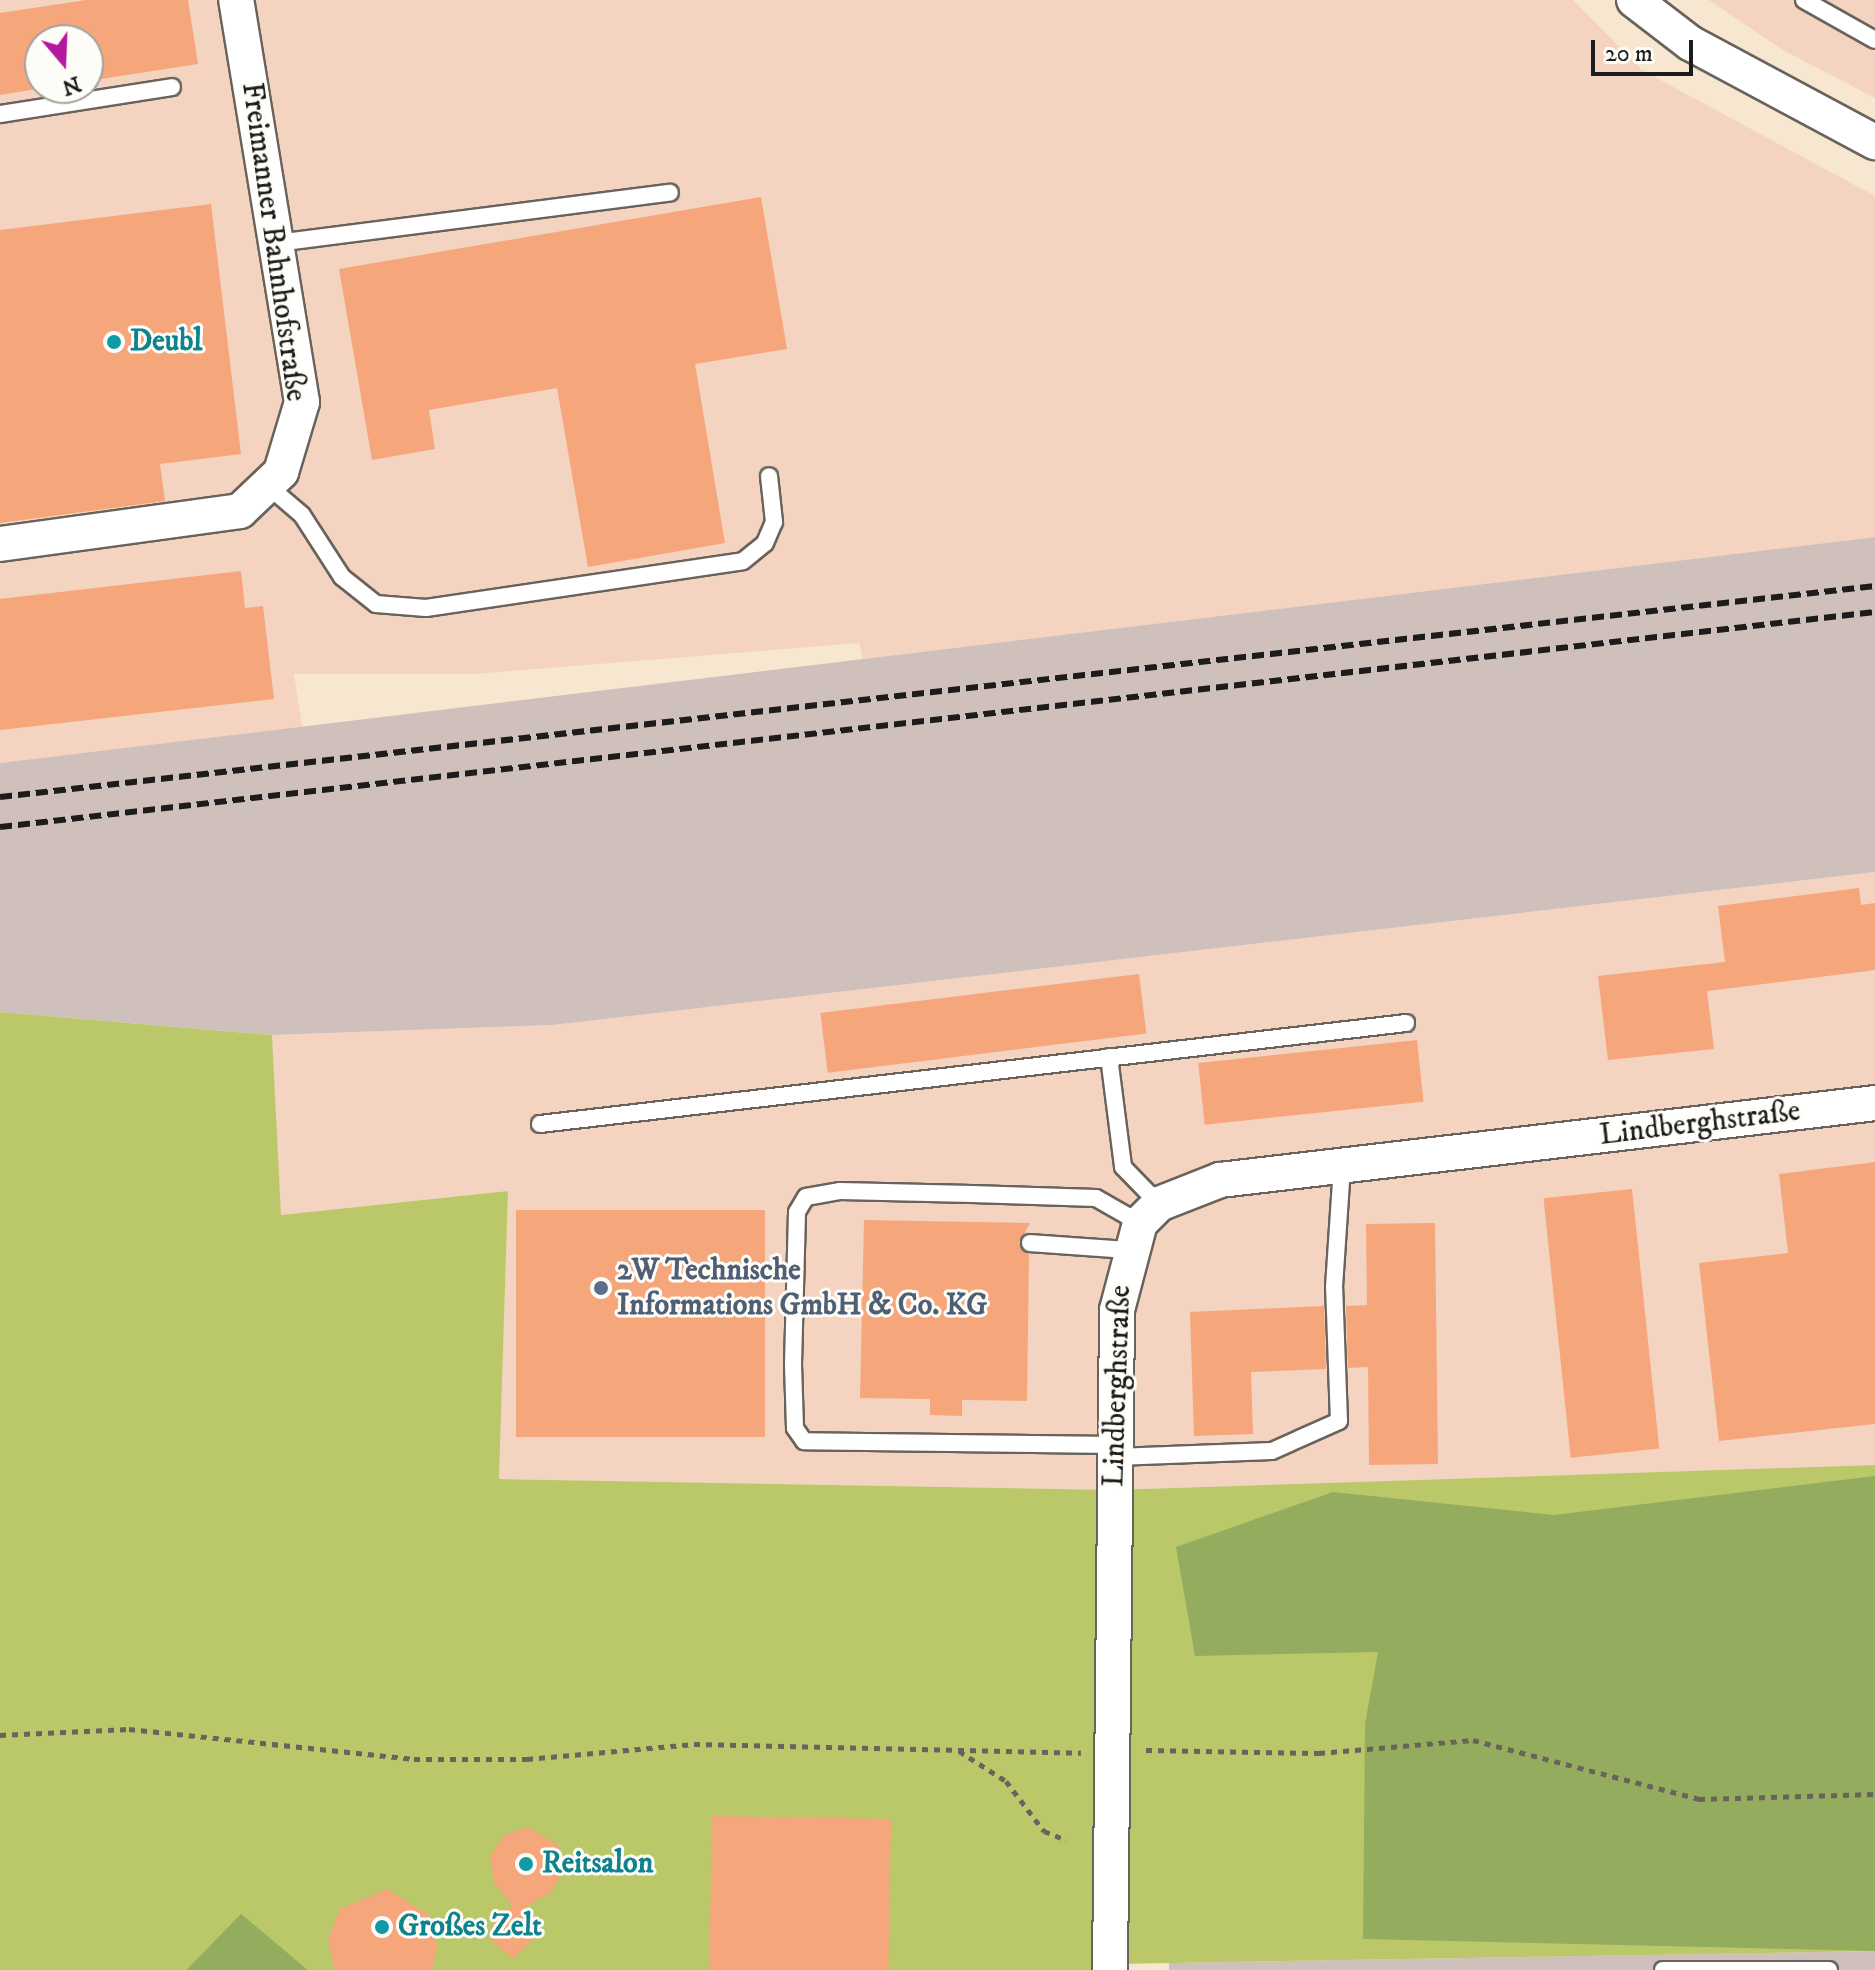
<!DOCTYPE html>
<meta charset="utf-8">
<style>
body{margin:0}
#map{position:relative;width:1875px;height:1970px;overflow:hidden;background:#f7e7d1;font-family:"IM FELL DW Pica",serif}
div>[style]{position:absolute}
[style*='--x']{left:calc(var(--x)*1px);top:calc(var(--y)*1px);width:calc(var(--w)*1px);rotate:calc(var(--a)*1deg)}
.built>*{inset:0;background:#f4d3c1}
.industrial>*{inset:0;background:#d0c0bc}
.green>*{inset:0;background:#bbc86a}
.forest>*{inset:0;background:#94ac5e}
.building>*{inset:0;background:#f5a67b;transform-origin:0 0}
.path>*{height:5px;margin-top:-2.5px;transform-origin:0;background:repeating-linear-gradient(90deg,#69635b 0 6px,transparent 0 12px)}
.roads{filter:drop-shadow(2px 0 #69635b) drop-shadow(-2px 0 #69635b) drop-shadow(0 2px #69635b) drop-shadow(0 -2px #69635b)}
.service>*{height:16px;margin:-8px;padding:0 8px;transform-origin:8px;border-radius:8px;background:#fff}
.minor>*{height:34px;margin:-17px;padding:0 17px;transform-origin:17px;border-radius:17px;background:#fff}
.rail>*{height:6px;margin-top:-3px;transform-origin:0;background:repeating-linear-gradient(90deg,#1c1c1c 0 12px,transparent 0 18px)}
.dots>*{width:22px;height:22px;translate:-50% -50%;box-sizing:border-box;border:4px solid #fdfcf7;border-radius:50%}
span{translate:-50% -50%;white-space:nowrap;text-align:center;line-height:1.15;-webkit-text-stroke:6px #fdfcf7;paint-order:stroke}
.street-label{font-size:30px;color:#1c1c1c}
.culture-label{font-size:30px;color:#0d838f;font-weight:700}
.left{translate:0 -50%;text-align:left}
.service-label{font-size:30px;color:#4e5e75;font-weight:700}
.north{position:absolute;left:24px;top:24px;width:80px;height:80px;box-sizing:border-box;background:#fdfcf7;border:2px solid #a3a29f;border-radius:50%;rotate:161deg;font-size:22px;font-weight:700;line-height:32px;text-align:center;color:#1c1c1c}
.north::after{content:'';display:block;margin:auto;width:28px;height:36px;background:#b5179e;clip-path:polygon(50% 0,100% 100%,50% 72%,0 100%)}
.scale{position:absolute;left:1591px;top:40px;width:102px;height:36px;box-sizing:border-box;border:4px solid #1c1c1c;border-top:0;padding-left:10px;font-size:24px;line-height:28px;white-space:nowrap;color:#1c1c1c;-webkit-text-stroke:6px #fdfcf7;paint-order:stroke}
</style>
<div id="map">
<div class="built">
<div style="clip-path:polygon(evenodd,0 0,1573px 0,1642px 70px,1875px 196px,1875px 537px,863px 659px,859px 643px,474px 674px,294px 674px,303px 731px,0 763px,0 0,40px 40px,88px 40px,88px 88px,40px 88px,40px 40px)"></div>
<div style="clip-path:polygon(1709px 0,1875px 0,1875px 98px,1783px 50px)"></div>
<div style="clip-path:polygon(1875px 872px,1875px 1465px,1113px 1490px,499px 1479px,508px 1191px,280px 1215px,272px 1035px,553px 1025px)"></div>
</div>
<div class="industrial">
<div style="clip-path:polygon(1875px 537px,1875px 872px,553px 1025px,272px 1035px,0 1012px,0 763px)"></div>
<div style="clip-path:polygon(1875px 1951px,1875px 1970px,1169px 1970px,1169px 1963px)"></div>
</div>
<div class="green">
<div style="clip-path:polygon(0 1012px,272px 1035px,281px 1215px,508px 1191px,499px 1479px,1113px 1490px,1875px 1465px,1875px 1951px,1116px 1964px,1115px 1970px,308px 1970px,241px 1915px,186px 1970px,0 1970px)"></div>
</div>
<div class="forest">
<div style="clip-path:polygon(1875px 1476px,1875px 1951px,1363px 1939px,1365px 1724px,1378px 1652px,1195px 1656px,1176px 1547px,1333px 1492px,1554px 1515px)"></div>
<div style="clip-path:polygon(241px 1914px,308px 1970px,186px 1970px)"></div>
</div>
<div class="building">
<div style="clip-path:polygon(86px 0,188px 0,198px 64px,88px 81px,88px 40px,40px 40px,43px 88px,0 95px,0 13px)"></div>
<div style="clip-path:polygon(761px 197px,787px 349px,695px 364px,725px 543px,588px 567px,557px 388px,429px 410px,435px 449px,372px 460px,339px 269px)"></div>
<div style="clip-path:polygon(211px 204px,241px 454px,160px 464px,165px 501px,0 523px,0 230px)"></div>
<div style="clip-path:polygon(241px 571px,245px 608px,263px 606px,274px 699px,0 730px,0 599px)"></div>
<div style="clip-path:polygon(1859px 888px,1861px 905px,1875px 903px,1875px 970px,1707px 991px,1714px 1049px,1608px 1060px,1598px 976px,1725px 962px,1718px 906px)"></div>
<div style="left:1139px;top:974px;width:60px;height:321px;rotate:83deg"></div>
<div style="left:1417px;top:1040px;width:62px;height:220px;rotate:84deg"></div>
<div style="clip-path:polygon(1875px 1162px,1875px 1424px,1719px 1441px,1699px 1263px,1788px 1253px,1779px 1174px)"></div>
<div style="left:1632px;top:1189px;width:261px;height:89px;rotate:84deg"></div>
<div style="left:516px;top:1210px;width:249px;height:227px"></div>
<div style="clip-path:polygon(864px 1220px,1030px 1223px,1019px 1243px,1029px 1254px,1027px 1401px,962px 1400px,962px 1416px,930px 1415px,930px 1399px,860px 1398px)"></div>
<div style="clip-path:polygon(1435px 1223px,1438px 1464px,1369px 1465px,1368px 1367px,1348px 1368px,1346px 1306px,1367px 1305px,1366px 1224px)"></div>
<div style="clip-path:polygon(1324px 1306px,1326px 1369px,1251px 1372px,1253px 1434px,1194px 1436px,1190px 1312px)"></div>
<div style="left:712px;top:1816px;width:179px;height:154px;rotate:1deg"></div>
<div style="clip-path:polygon(528px 1827px,559px 1846px,563px 1871px,550px 1893px,523px 1908px,534px 1939px,513px 1958px,490px 1940px,494px 1921px,513px 1906px,494px 1882px,490px 1857px,504px 1835px)"></div>
<div style="clip-path:polygon(387px 1889px,429px 1915px,437px 1948px,432px 1970px,335px 1970px,328px 1940px,340px 1909px)"></div>
</div>
<div class="path">
<div style="--x:0;--y:1735;--w:129;--a:-2.7"></div>
<div style="--x:129;--y:1729;--w:287;--a:6"></div>
<div style="--x:414;--y:1759;--w:113;--a:0"></div>
<div style="--x:527;--y:1759;--w:168;--a:-5.1"></div>
<div style="--x:694;--y:1744;--w:387;--a:1.3"></div>
<div style="--x:1146;--y:1750;--w:173;--a:1"></div>
<div style="--x:1319;--y:1753;--w:155;--a:-4.8"></div>
<div style="--x:1473;--y:1740;--w:234;--a:14.6"></div>
<div style="--x:1699;--y:1799;--w:176;--a:-1.6"></div>
<div style="--x:959;--y:1751;--w:56;--a:32.6"></div>
<div style="--x:1006;--y:1781;--w:63;--a:52.8"></div>
<div style="--x:1044;--y:1831;--w:24;--a:22"></div>
</div>
<div class="roads">
<div class="service">
<div style="--x:1804;--y:0;--w:81;--a:29.4"></div>
<div style="--x:0;--y:114;--w:174;--a:-8.9"></div>
<div style="--x:277;--y:243;--w:396;--a:-7.3"></div>
<div style="--x:267;--y:485;--w:46;--a:40.6"></div>
<div style="--x:302;--y:515;--w:74;--a:57.2"></div>
<div style="--x:342;--y:577;--w:43;--a:38.5"></div>
<div style="--x:376;--y:604;--w:50;--a:4.6"></div>
<div style="--x:426;--y:608;--w:320;--a:-8.4"></div>
<div style="--x:743;--y:561;--w:28;--a:-39"></div>
<div style="--x:765;--y:543;--w:23;--a:-67"></div>
<div style="--x:774;--y:522;--w:46;--a:-96.2"></div>
<div style="--x:1109;--y:1057;--w:111;--a:82.7"></div>
<div style="--x:1123;--y:1167;--w:52;--a:45.8"></div>
<div style="--x:540;--y:1124;--w:872;--a:-6.65"></div>
<div style="--x:1030;--y:1243;--w:97;--a:4.1"></div>
<div style="--x:1116;--y:1445;--w:312;--a:-179.3"></div>
<div style="--x:804;--y:1441;--w:16;--a:-125"></div>
<div style="--x:795;--y:1428;--w:63;--a:-91.8"></div>
<div style="--x:793;--y:1365;--w:153;--a:-88.5"></div>
<div style="--x:797;--y:1212;--w:17;--a:-59"></div>
<div style="--x:806;--y:1197;--w:35;--a:-10"></div>
<div style="--x:840;--y:1191;--w:132;--a:1.3"></div>
<div style="--x:972;--y:1194;--w:124;--a:1.8"></div>
<div style="--x:1096;--y:1198;--w:51;--a:29.6"></div>
<div style="--x:1116;--y:1457;--w:156;--a:-2.2"></div>
<div style="--x:1272;--y:1451;--w:73;--a:-24.1"></div>
<div style="--x:1339;--y:1421;--w:134;--a:-92.1"></div>
<div style="--x:1334;--y:1287;--w:121;--a:-86.2"></div>
<div style="--x:1663;--y:1970;--w:166;--a:0"></div>
</div>
<div class="minor">
<div style="--x:1634;--y:0;--w:71;--a:37.5"></div>
<div style="--x:1690;--y:43;--w:210;--a:28.2"></div>
<div style="--x:0;--y:544;--w:242;--a:-7.8"></div>
<div style="--x:240;--y:511;--w:57;--a:-43.6"></div>
<div style="--x:281;--y:472;--w:73;--a:-73.3"></div>
<div style="--x:302;--y:402;--w:407;--a:-99.3"></div>
<div style="--x:1110;--y:1970;--w:660;--a:-89.39"></div>
<div style="--x:1117;--y:1310;--w:90;--a:-75.2"></div>
<div style="--x:1140;--y:1223;--w:27;--a:-45"></div>
<div style="--x:1159;--y:1204;--w:66;--a:-21.5"></div>
<div style="--x:1220;--y:1180;--w:660;--a:-6.7"></div>
</div>
</div>
<div class="rail">
<div style="--x:0;--y:797;--w:1887;--a:-6.42"></div>
<div style="--x:0;--y:827;--w:1887;--a:-6.54"></div>
</div>
<div class="dots">
<div style="left:114px;top:342px;background:#0f9aa8"></div>
<div style="left:601px;top:1288px;background:#5c6f8a"></div>
<div style="left:526px;top:1864px;background:#0f9aa8"></div>
<div style="left:382px;top:1927px;background:#0f9aa8"></div>
</div>
<div class="street-label">
<span style="left:273px;top:242px;rotate:82deg">Freimanner Bahnhofstraße</span>
<span style="left:1700px;top:1124px;rotate:-7deg">Lindberghstraße</span>
<span style="left:1118px;top:1386px;rotate:-88deg">Lindberghstraße</span>
</div>
<div class="culture-label">
<span class="left" style="left:130px;top:342px">Deubl</span>
<span class="left" style="left:542px;top:1864px">Reitsalon</span>
<span class="left" style="left:398px;top:1927px">Großes Zelt</span>
</div>
<div class="service-label">
<span class="left" style="left:617px;top:1288px">2W Technische<br>Informations GmbH &amp; Co. KG</span>
</div>
<div class="north">N</div>
<div class="scale">20 m</div>
</div>
